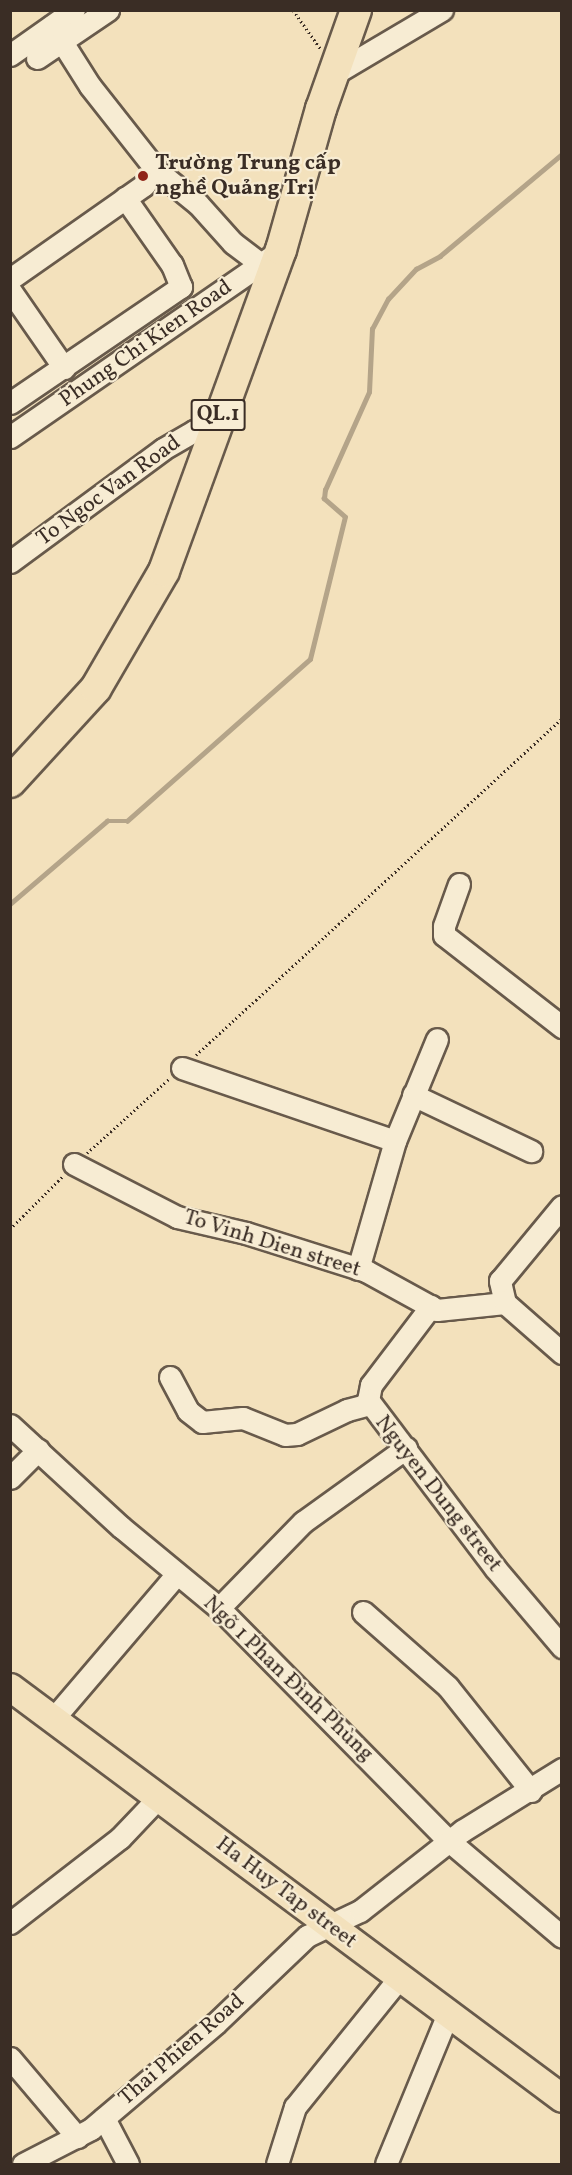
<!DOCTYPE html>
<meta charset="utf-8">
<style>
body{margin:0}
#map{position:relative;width:572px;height:2175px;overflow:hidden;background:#f3e1bc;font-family:Vollkorn,serif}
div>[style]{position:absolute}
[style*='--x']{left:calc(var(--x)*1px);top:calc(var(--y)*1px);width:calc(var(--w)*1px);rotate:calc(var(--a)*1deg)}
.stream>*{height:4.5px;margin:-2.25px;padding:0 2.25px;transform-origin:2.25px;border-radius:2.25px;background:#b4a489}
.path>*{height:3px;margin-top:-1.5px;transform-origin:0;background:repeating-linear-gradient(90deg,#3a2d25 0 1.5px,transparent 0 4.5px)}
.roads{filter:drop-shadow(2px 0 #685a4b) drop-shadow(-2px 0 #685a4b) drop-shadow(0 2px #685a4b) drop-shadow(0 -2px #685a4b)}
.minor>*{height:21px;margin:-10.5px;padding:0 10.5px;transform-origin:10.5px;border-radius:10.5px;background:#f7ecd3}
.major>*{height:27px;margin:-13.5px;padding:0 13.5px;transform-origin:13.5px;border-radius:13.5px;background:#f3e1bc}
.highway>*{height:30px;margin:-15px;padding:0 15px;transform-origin:15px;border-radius:15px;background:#f3e1bc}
.dots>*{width:16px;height:16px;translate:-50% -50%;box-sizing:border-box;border:3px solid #f7ecd3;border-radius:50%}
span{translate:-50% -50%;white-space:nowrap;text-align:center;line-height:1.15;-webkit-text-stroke:4.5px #f7ecd3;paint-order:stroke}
.shield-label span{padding:2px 4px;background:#f7ecd3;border:2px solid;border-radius:4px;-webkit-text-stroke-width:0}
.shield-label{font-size:21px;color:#3a2d25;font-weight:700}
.poi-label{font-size:22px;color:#3a2d25;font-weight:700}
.left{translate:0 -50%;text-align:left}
.street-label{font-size:22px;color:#3a2d25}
.frame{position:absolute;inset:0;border:12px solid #3a2d25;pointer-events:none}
</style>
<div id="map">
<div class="stream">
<div style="--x:10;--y:904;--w:128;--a:-40.6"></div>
<div style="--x:107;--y:821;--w:20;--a:0"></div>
<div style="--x:127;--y:821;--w:244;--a:-41.5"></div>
<div style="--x:310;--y:659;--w:146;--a:-76.2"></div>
<div style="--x:345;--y:517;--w:28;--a:-139"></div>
<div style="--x:324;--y:499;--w:9;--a:-84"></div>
<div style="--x:325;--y:490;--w:107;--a:-65.8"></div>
<div style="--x:369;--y:392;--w:63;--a:-87.3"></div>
<div style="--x:372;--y:329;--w:34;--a:-62"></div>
<div style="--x:388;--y:299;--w:41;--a:-47"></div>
<div style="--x:416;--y:269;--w:27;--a:-28"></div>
<div style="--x:440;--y:256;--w:159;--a:-39.9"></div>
</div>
<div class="path">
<div style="--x:293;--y:10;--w:47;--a:54.6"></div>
<div style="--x:196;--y:1055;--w:497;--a:-42.6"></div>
<div style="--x:87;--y:1153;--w:110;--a:-42.1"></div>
<div style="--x:10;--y:1229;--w:75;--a:-45"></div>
</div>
<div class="roads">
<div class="minor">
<div style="--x:52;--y:26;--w:71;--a:57.7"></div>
<div style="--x:90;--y:86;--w:107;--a:51.8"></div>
<div style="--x:156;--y:170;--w:54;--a:39"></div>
<div style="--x:198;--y:204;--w:52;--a:48.1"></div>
<div style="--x:233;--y:243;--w:35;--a:37"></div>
<div style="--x:10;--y:55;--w:78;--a:-35.1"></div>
<div style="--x:37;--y:58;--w:86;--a:-34.1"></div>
<div style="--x:337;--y:72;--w:122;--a:-30.6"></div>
<div style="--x:10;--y:279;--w:164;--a:-35"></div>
<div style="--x:144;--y:185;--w:19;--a:-51"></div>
<div style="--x:10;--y:290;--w:95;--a:55.3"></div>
<div style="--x:10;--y:403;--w:207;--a:-34.2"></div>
<div style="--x:181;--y:287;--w:24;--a:-112"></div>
<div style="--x:172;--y:265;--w:82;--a:-125"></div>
<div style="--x:10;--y:437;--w:329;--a:-34.6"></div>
<div style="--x:10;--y:562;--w:190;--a:-36.4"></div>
<div style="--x:163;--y:449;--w:36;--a:-30"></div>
<div style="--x:194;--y:431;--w:17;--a:10"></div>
<div style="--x:459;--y:884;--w:45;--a:109.7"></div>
<div style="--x:444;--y:926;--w:9;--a:90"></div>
<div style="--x:444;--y:935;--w:150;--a:37.9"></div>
<div style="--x:182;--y:1068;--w:225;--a:18.9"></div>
<div style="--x:413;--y:1095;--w:131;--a:25.4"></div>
<div style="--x:74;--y:1164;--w:116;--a:27.2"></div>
<div style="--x:177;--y:1217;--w:71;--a:13.1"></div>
<div style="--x:246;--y:1233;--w:126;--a:17.6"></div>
<div style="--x:366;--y:1271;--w:81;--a:28.8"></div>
<div style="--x:437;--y:1310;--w:68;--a:-5.9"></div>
<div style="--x:505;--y:1303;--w:76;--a:41.3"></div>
<div style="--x:358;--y:1269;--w:133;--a:-73.9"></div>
<div style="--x:395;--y:1141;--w:110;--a:-67.6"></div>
<div style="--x:505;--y:1303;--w:23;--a:-103"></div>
<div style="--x:500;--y:1281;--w:97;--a:-50.4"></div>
<div style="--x:431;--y:1306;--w:99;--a:127.2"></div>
<div style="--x:371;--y:1385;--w:15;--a:101"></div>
<div style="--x:368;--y:1400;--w:211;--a:52.9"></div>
<div style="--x:495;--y:1568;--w:104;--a:49.7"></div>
<div style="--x:170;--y:1377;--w:38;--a:62"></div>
<div style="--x:188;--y:1411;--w:18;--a:38"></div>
<div style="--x:202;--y:1422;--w:41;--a:-5.6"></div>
<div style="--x:243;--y:1418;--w:45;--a:22"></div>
<div style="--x:285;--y:1435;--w:12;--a:-5"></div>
<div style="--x:297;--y:1434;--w:55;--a:-25.6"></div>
<div style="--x:347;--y:1410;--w:24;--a:-15"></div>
<div style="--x:10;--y:1425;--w:151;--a:42.6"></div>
<div style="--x:121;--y:1527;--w:127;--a:39.6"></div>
<div style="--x:219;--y:1608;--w:327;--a:45.4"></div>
<div style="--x:449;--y:1841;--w:148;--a:40.3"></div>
<div style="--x:10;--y:1478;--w:40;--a:-45"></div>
<div style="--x:219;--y:1608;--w:120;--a:-45.7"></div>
<div style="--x:303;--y:1522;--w:127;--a:-35.7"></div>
<div style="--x:363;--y:1612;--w:113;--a:41.4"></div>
<div style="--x:448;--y:1687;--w:133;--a:51.4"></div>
<div style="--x:53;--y:1719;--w:189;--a:-49.5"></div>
<div style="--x:10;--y:1923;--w:139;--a:-37.7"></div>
<div style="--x:120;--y:1838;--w:55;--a:-46.5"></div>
<div style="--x:10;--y:2058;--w:104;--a:49.7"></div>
<div style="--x:104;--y:2118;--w:52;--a:62.4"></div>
<div style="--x:23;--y:2164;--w:76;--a:-27.2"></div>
<div style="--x:91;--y:2129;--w:164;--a:-40.3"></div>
<div style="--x:216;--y:2023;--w:126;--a:-43.7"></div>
<div style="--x:307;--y:1936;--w:59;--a:-25.3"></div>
<div style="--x:360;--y:1911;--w:130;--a:-38.1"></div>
<div style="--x:462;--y:1831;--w:118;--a:-31.8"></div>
<div style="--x:277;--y:2164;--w:60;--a:-72.5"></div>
<div style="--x:295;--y:2107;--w:166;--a:-51.1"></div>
<div style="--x:386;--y:2164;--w:160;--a:-67.6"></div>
</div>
<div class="major">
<div style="--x:10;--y:1687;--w:688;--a:36.67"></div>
</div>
<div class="highway">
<div style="--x:10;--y:782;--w:127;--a:-47.5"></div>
<div style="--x:96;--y:688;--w:135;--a:-59.8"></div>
<div style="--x:164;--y:571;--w:342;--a:-70"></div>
<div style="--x:281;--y:250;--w:147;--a:-74.2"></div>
<div style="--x:321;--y:109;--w:105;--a:-70.5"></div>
</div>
</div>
<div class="dots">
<div style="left:143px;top:176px;background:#8f2418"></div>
</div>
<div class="shield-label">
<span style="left:218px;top:415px">QL.1</span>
</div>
<div class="poi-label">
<span class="left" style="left:155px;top:176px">Trường Trung cấp<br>nghề Quảng Trị</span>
</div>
<div class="street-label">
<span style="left:146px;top:344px;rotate:-35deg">Phung Chi Kien Road</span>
<span style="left:109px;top:491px;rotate:-36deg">To Ngoc Van Road</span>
<span style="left:272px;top:1244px;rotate:17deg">To Vinh Dien street</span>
<span style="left:438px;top:1494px;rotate:52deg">Nguyen Dung street</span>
<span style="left:288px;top:1679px;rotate:44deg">Ngõ 1 Phan Đình Phùng</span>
<span style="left:286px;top:1893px;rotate:37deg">Ha Huy Tap street</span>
<span style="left:182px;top:2050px;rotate:-41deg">Thai Phien Road</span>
</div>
<div class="frame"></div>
</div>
